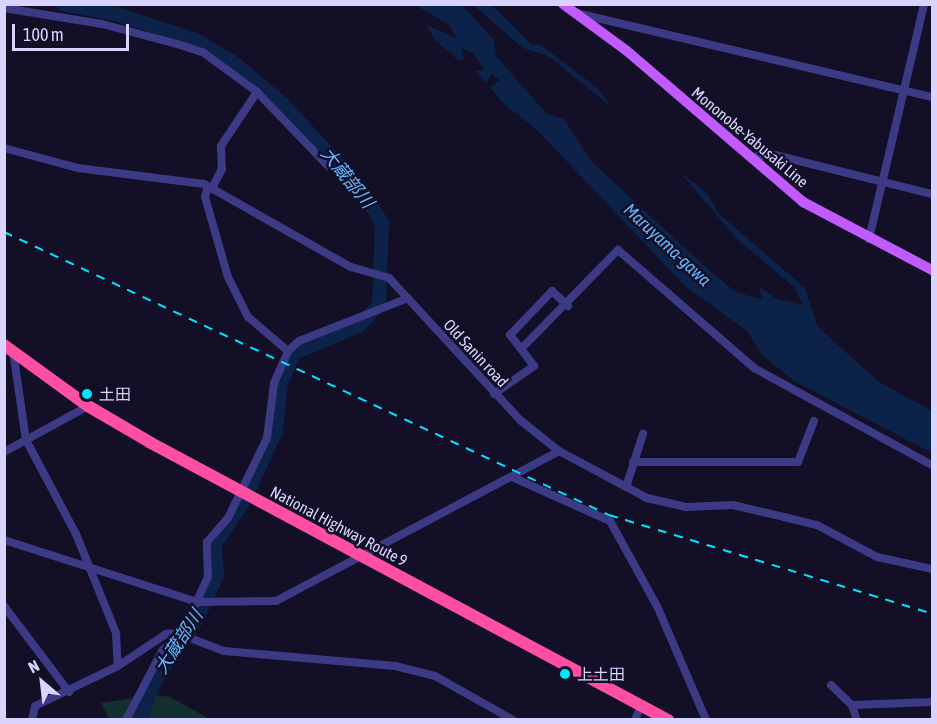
<!DOCTYPE html>
<meta charset="utf-8">
<style>
body{margin:0}
#map{position:relative;width:937px;height:724px;overflow:hidden;background:#130f26;font-family:"Asap Condensed","Noto Sans JP",sans-serif}
div>[style]{position:absolute}
[style*='--x']{left:calc(var(--x)*1px);top:calc(var(--y)*1px);width:calc(var(--w)*1px);rotate:calc(var(--a)*1deg)}
.green>*{inset:0;background:#12302f}
.water>*{inset:0;background:#0c2248}
.river>*{height:14px;margin:-7px;padding:0 7px;transform-origin:7px;border-radius:7px;background:#0c2248}
.minor>*{height:8px;margin:-4px;padding:0 4px;transform-origin:4px;border-radius:4px;background:#3d3a85}
.major>*{height:10px;margin:-5px;padding:0 5px;transform-origin:5px;border-radius:5px;background:#c25bff}
.highway>*{height:12px;margin:-6px;padding:0 6px;transform-origin:6px;border-radius:6px;background:#ff4fa3}
.rail>*{height:2px;margin-top:-1px;transform-origin:0;background:repeating-linear-gradient(90deg,#00e5ff 0 9px,transparent 0 17px)}
.dots>*{width:16px;height:16px;translate:-50% -50%;box-sizing:border-box;border:3px solid #130f26;border-radius:50%}
span{translate:-50% -50%;white-space:nowrap;text-align:center;line-height:1.15;-webkit-text-stroke:5px #130f26;paint-order:stroke}
.street-label{font-size:16px;color:#d9d4ff}
.poi-label{font-size:16px;color:#d9d4ff}
.left{translate:0 -50%;text-align:left}
.water-label{font-size:18px;color:#62b6ff;font-style:italic}
.frame{position:absolute;inset:0;border:6px solid #d9d4ff;pointer-events:none}
.north{position:absolute;left:12px;top:652px;width:60px;height:60px;-webkit-text-stroke:4px #130f26;paint-order:stroke;rotate:332deg;font-size:16px;font-weight:700;line-height:24px;text-align:center;color:#d9d4ff}
.north::after{content:'';display:block;margin:auto;width:21px;height:27px;background:#d9d4ff;clip-path:polygon(50% 0,100% 100%,50% 72%,0 100%)}
.scale{position:absolute;left:12px;top:24px;width:117px;height:27px;box-sizing:border-box;border:3px solid #d9d4ff;border-top:0;padding-left:8px;font-size:18px;line-height:21px;white-space:nowrap;color:#d9d4ff;-webkit-text-stroke:4px #130f26;paint-order:stroke}
</style>
<div id="map">
<div class="green">
<div style="clip-path:polygon(154px 695px,170px 697px,210px 719px,109px 719px,101px 703px)"></div>
</div>
<div class="water">
<div style="clip-path:polygon(415px 5px,462px 5px,494px 40px,496px 56px,547px 114px,564px 119px,592px 162px,712px 273px,737px 293px,763px 299px,758px 286px,777px 299px,803px 305px,795px 288px,737px 239px,680px 172px,709px 195px,717px 212px,805px 288px,818px 327px,879px 382px,932px 411px,932px 453px,794px 381px,762px 355px,747px 331px,686px 287px,535px 128px,504px 104px,490px 87px,500px 81px,492px 73px,486px 84px,475px 71px,484px 70px,473px 53px,461px 48px,464px 59px,459px 61px,435px 40px,426px 25px,458px 39px,448px 24px)"></div>
<div style="clip-path:polygon(473px 5px,492px 5px,532px 45px,541px 45px,596px 87px,613px 108px,548px 56px,523px 48px)"></div>
</div>
<div class="river">
<div style="--x:63;--y:4;--w:54;--a:10.7"></div>
<div style="--x:116;--y:14;--w:82;--a:17.8"></div>
<div style="--x:194;--y:39;--w:45;--a:30.5"></div>
<div style="--x:233;--y:62;--w:64;--a:39.9"></div>
<div style="--x:282;--y:103;--w:117;--a:47.4"></div>
<div style="--x:361;--y:189;--w:40;--a:58"></div>
<div style="--x:382;--y:223;--w:82;--a:92.1"></div>
<div style="--x:379;--y:305;--w:29;--a:134"></div>
<div style="--x:359;--y:326;--w:70;--a:157.4"></div>
<div style="--x:294;--y:353;--w:34;--a:113"></div>
<div style="--x:281;--y:384;--w:47;--a:96.1"></div>
<div style="--x:276;--y:431;--w:60;--a:114.8"></div>
<div style="--x:140;--y:720;--w:40;--a:-69.8"></div>
<div style="--x:154;--y:682;--w:76;--a:-55.7"></div>
<div style="--x:197;--y:619;--w:48;--a:-65.6"></div>
<div style="--x:217;--y:575;--w:30;--a:-94"></div>
<div style="--x:215;--y:545;--w:51;--a:-56.9"></div>
</div>
<div class="minor">
<div style="--x:4;--y:8;--w:99;--a:9.3"></div>
<div style="--x:102;--y:24;--w:78;--a:14.9"></div>
<div style="--x:177;--y:44;--w:28;--a:18"></div>
<div style="--x:204;--y:53;--w:66;--a:36.3"></div>
<div style="--x:257;--y:92;--w:65;--a:123.7"></div>
<div style="--x:221;--y:146;--w:23;--a:88"></div>
<div style="--x:222;--y:169;--w:21;--a:118"></div>
<div style="--x:576;--y:13;--w:366;--a:13.3"></div>
<div style="--x:257;--y:92;--w:103;--a:46.2"></div>
<div style="--x:4;--y:148;--w:77;--a:15.1"></div>
<div style="--x:78;--y:168;--w:127;--a:7.2"></div>
<div style="--x:204;--y:184;--w:169;--a:29.5"></div>
<div style="--x:351;--y:267;--w:40;--a:16"></div>
<div style="--x:389;--y:278;--w:193;--a:47.3"></div>
<div style="--x:520;--y:420;--w:50;--a:38.5"></div>
<div style="--x:559;--y:451;--w:100;--a:28.1"></div>
<div style="--x:647;--y:498;--w:40;--a:13"></div>
<div style="--x:686;--y:507;--w:47;--a:-2.4"></div>
<div style="--x:733;--y:505;--w:52;--a:13.2"></div>
<div style="--x:784;--y:517;--w:34;--a:14"></div>
<div style="--x:817;--y:525;--w:68;--a:28.1"></div>
<div style="--x:877;--y:557;--w:56;--a:12.3"></div>
<div style="--x:749;--y:157;--w:26;--a:-4"></div>
<div style="--x:775;--y:155;--w:162;--a:14"></div>
<div style="--x:208;--y:186;--w:11;--a:105"></div>
<div style="--x:205;--y:197;--w:83;--a:74"></div>
<div style="--x:228;--y:277;--w:45;--a:63.4"></div>
<div style="--x:248;--y:317;--w:52;--a:40.4"></div>
<div style="--x:869;--y:239;--w:241;--a:-76.8"></div>
<div style="--x:521;--y:349;--w:18;--a:-128"></div>
<div style="--x:510;--y:335;--w:61;--a:-46.3"></div>
<div style="--x:552;--y:291;--w:22;--a:43"></div>
<div style="--x:13;--y:351;--w:90;--a:81.7"></div>
<div style="--x:26;--y:440;--w:106;--a:62"></div>
<div style="--x:76;--y:534;--w:107;--a:68"></div>
<div style="--x:116;--y:633;--w:33;--a:87"></div>
<div style="--x:494;--y:394;--w:49;--a:-35"></div>
<div style="--x:534;--y:366;--w:21;--a:-127"></div>
<div style="--x:521;--y:349;--w:139;--a:-45.6"></div>
<div style="--x:618;--y:250;--w:180;--a:40.9"></div>
<div style="--x:754;--y:368;--w:203;--a:28.6"></div>
<div style="--x:4;--y:452;--w:96;--a:-28.7"></div>
<div style="--x:633;--y:462;--w:165;--a:0"></div>
<div style="--x:798;--y:462;--w:44;--a:-68.7"></div>
<div style="--x:512;--y:477;--w:107;--a:24.2"></div>
<div style="--x:610;--y:521;--w:97;--a:61.1"></div>
<div style="--x:657;--y:606;--w:124;--a:66.7"></div>
<div style="--x:626;--y:487;--w:56;--a:-72.2"></div>
<div style="--x:4;--y:540;--w:203;--a:17.8"></div>
<div style="--x:197;--y:602;--w:79;--a:-0.7"></div>
<div style="--x:276;--y:601;--w:320;--a:-27.9"></div>
<div style="--x:4;--y:606;--w:108;--a:52.9"></div>
<div style="--x:831;--y:685;--w:29;--a:44"></div>
<div style="--x:852;--y:705;--w:16;--a:72"></div>
<div style="--x:852;--y:705;--w:80;--a:-2.1"></div>
<div style="--x:32;--y:720;--w:14;--a:-78"></div>
<div style="--x:35;--y:706;--w:92;--a:-25.7"></div>
<div style="--x:118;--y:666;--w:58;--a:-33.7"></div>
<div style="--x:166;--y:634;--w:11;--a:-5"></div>
<div style="--x:177;--y:633;--w:50;--a:21"></div>
<div style="--x:224;--y:651;--w:172;--a:5"></div>
<div style="--x:395;--y:666;--w:41;--a:14"></div>
<div style="--x:435;--y:676;--w:90;--a:29.4"></div>
<div style="--x:126;--y:720;--w:78;--a:-62.4"></div>
<div style="--x:162;--y:651;--w:34;--a:-47"></div>
<div style="--x:185;--y:626;--w:54;--a:-64.9"></div>
<div style="--x:208;--y:577;--w:35;--a:-92"></div>
<div style="--x:207;--y:542;--w:32;--a:-49"></div>
<div style="--x:228;--y:518;--w:89;--a:-64"></div>
<div style="--x:267;--y:438;--w:55;--a:-82.7"></div>
<div style="--x:274;--y:383;--w:35;--a:-66"></div>
<div style="--x:288;--y:351;--w:15;--a:-42"></div>
<div style="--x:299;--y:341;--w:117;--a:-21.5"></div>
<div style="--x:635;--y:720;--w:15;--a:-67"></div>
</div>
<div class="major">
<div style="--x:563;--y:4;--w:79;--a:36.3"></div>
<div style="--x:627;--y:51;--w:232;--a:40.6"></div>
<div style="--x:803;--y:202;--w:146;--a:27.8"></div>
</div>
<div class="highway">
<div style="--x:4;--y:345;--w:104;--a:36"></div>
<div style="--x:88;--y:406;--w:73;--a:30.4"></div>
<div style="--x:151;--y:443;--w:587;--a:28.18"></div>
</div>
<div class="rail">
<div style="--x:4;--y:232;--w:668;--a:25.07"></div>
<div style="--x:609;--y:515;--w:338;--a:17"></div>
</div>
<div class="dots">
<div style="left:87px;top:394px;background:#00e5ff"></div>
<div style="left:565px;top:674px;background:#00e5ff"></div>
</div>
<div class="street-label">
<span style="left:750px;top:137px;rotate:40deg">Mononobe-Yabusaki Line</span>
<span style="left:476px;top:353px;rotate:47deg">Old Sanin road</span>
<span style="left:339px;top:526px;rotate:28deg">National Highway Route 9</span>
</div>
<div class="poi-label">
<span class="left" style="left:99px;top:394px">土田</span>
<span class="left" style="left:577px;top:674px">上土田</span>
</div>
<div class="water-label">
<span style="left:347px;top:178px;rotate:51deg">大蔵部川</span>
<span style="left:667px;top:245px;rotate:43deg">Maruyama-gawa</span>
<span style="left:179px;top:642px;rotate:-57deg">大蔵部川</span>
</div>
<div class="frame"></div>
<div class="north">N</div>
<div class="scale">100 m</div>
</div>
